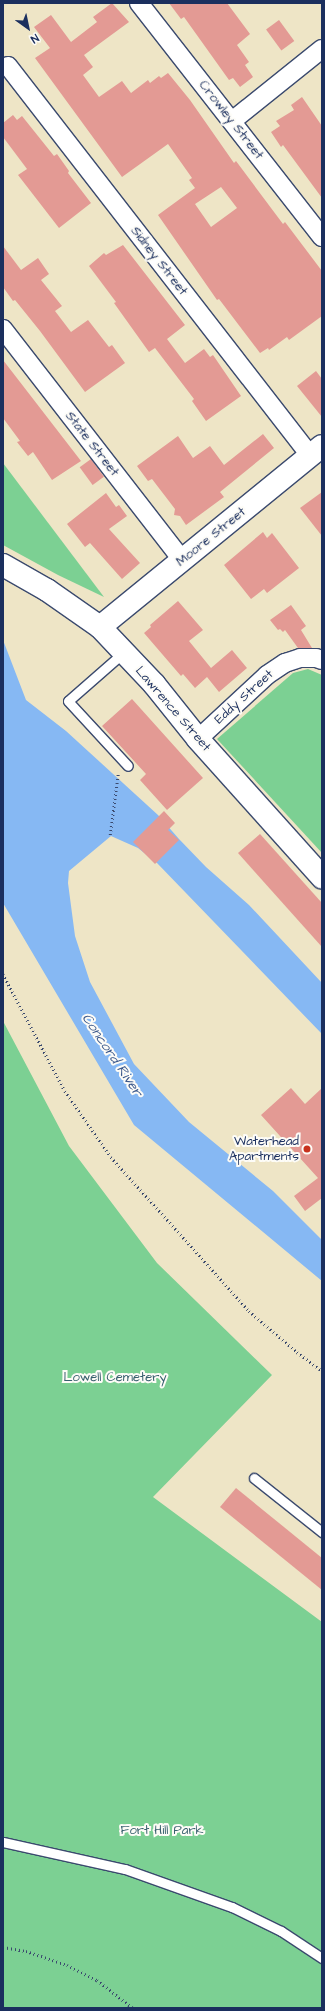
<!DOCTYPE html>
<style>
body{margin:0}
#map{position:relative;width:325px;height:2011px;overflow:hidden;background:#eee5c6;font-family:"Architects Daughter",sans-serif}
div>[style]{position:absolute}
[style*='--x']{left:calc(var(--x)*1px);top:calc(var(--y)*1px);width:calc(var(--w)*1px);rotate:calc(var(--a)*1deg)}
.green>*{inset:0;background:#7cd093}
.water>*{inset:0;background:#86b8f3}
.building>*{inset:0;background:#e39a94;transform-origin:0 0}
.path>*{height:2.5px;margin-top:-1.25px;transform-origin:0;background:repeating-linear-gradient(90deg,#3b4a6e 0 1px,transparent 0 4px)}
.roads{filter:drop-shadow(1px 0 #3b4a6e) drop-shadow(-1px 0 #3b4a6e) drop-shadow(0 1px #3b4a6e) drop-shadow(0 -1px #3b4a6e)}
.lane>*{height:9px;margin:-4.5px;padding:0 4.5px;transform-origin:4.5px;border-radius:4.5px;background:#fff}
.street>*{height:18px;margin:-9px;padding:0 9px;transform-origin:9px;border-radius:9px;background:#fff}
.secondary>*{height:22px;margin:-11px;padding:0 11px;transform-origin:11px;border-radius:11px;background:#fff}
.dots>*{width:11px;height:11px;translate:-50% -50%;box-sizing:border-box;border:2px solid #fdfcf7;border-radius:50%}
span{translate:-50% -50%;white-space:nowrap;text-align:center;line-height:1.15;-webkit-text-stroke:4px #fdfcf7;paint-order:stroke}
.street-label{font-size:13px;color:#1b2f5e}
.poi-label{font-size:13px;color:#1b2f5e}
.right{translate:-100% -50%;text-align:right}
.park-label{font-size:13px;color:#385f6e}
.water-label{font-size:14px;color:#3b588b;font-style:italic}
.frame{position:absolute;inset:0;border:4px solid #1b2f5e;pointer-events:none}
.north{position:absolute;left:8px;top:8px;width:40px;height:40px;-webkit-text-stroke:3px #fdfcf7;paint-order:stroke;rotate:147deg;font-size:11px;font-weight:700;line-height:16px;text-align:center;color:#1b2f5e}
.north::after{content:'';display:block;margin:auto;width:14px;height:18px;background:#1b2f5e;clip-path:polygon(50% 0,100% 100%,50% 72%,0 100%)}
</style>
<div id="map">
<div class="green">
<div style="clip-path:polygon(3px 463px,104px 597px,58px 575px,3px 545px)"></div>
<div style="clip-path:polygon(308px 669px,322px 675px,322px 853px,217px 739px,293px 673px)"></div>
<div style="clip-path:polygon(3px 1021px,69px 1146px,157px 1263px,272px 1375px,153px 1497px,322px 1622px,322px 2008px,3px 2008px)"></div>
</div>
<div class="water">
<div style="clip-path:polygon(3px 640px,26px 700px,66px 731px,158px 815px,179px 839px,206px 867px,249px 905px,322px 983px,322px 1034px,157px 863px,138px 848px,111px 836px,69px 871px,68px 883px,75px 936px,90px 982px,134px 1064px,189px 1122px,273px 1191px,322px 1240px,322px 1281px,134px 1125px,3px 903px)"></div>
</div>
<div class="building">
<div style="clip-path:polygon(evenodd,112px 3px,129px 22px,84px 55px,93px 67px,83px 75px,99px 97px,122px 81px,131px 93px,148px 80px,150px 83px,159px 76px,161px 78px,168px 73px,190px 100px,234px 163px,236px 161px,283px 224px,285px 222px,322px 271px,322px 316px,289px 340px,287px 337px,269px 350px,268px 348px,260px 353px,219px 299px,217px 300px,158px 215px,195px 188px,189px 180px,192px 178px,168px 144px,122px 177px,35px 58px,50px 48px,34px 27px,51px 15px,71px 42px,97px 22px,93px 17px,112px 3px,221px 187px,237px 208px,211px 227px,195px 204px,221px 187px)"></div>
<div style="clip-path:polygon(169px 3px,227px 3px,250px 34px,237px 45px,249px 62px,245px 65px,253px 77px,240px 87px,233px 78px,229px 80px,184px 17px,181px 19px)"></div>
<div style="left:279px;top:20px;width:26px;height:16px;rotate:54deg"></div>
<div style="clip-path:polygon(302px 97px,322px 126px,322px 198px,283px 145px,281px 147px,271px 132px,280px 126px,276px 121px,294px 110px,291px 105px)"></div>
<div style="clip-path:polygon(13px 115px,17px 120px,22px 116px,54px 156px,57px 154px,69px 171px,68px 173px,91px 203px,59px 228px,18px 175px,27px 169px,3px 137px,3px 123px)"></div>
<div style="clip-path:polygon(123px 245px,185px 325px,167px 339px,185px 363px,204px 349px,210px 357px,213px 355px,241px 396px,206px 421px,192px 401px,194px 399px,155px 348px,149px 352px,114px 303px,116px 302px,89px 266px,104px 253px,106px 255px)"></div>
<div style="clip-path:polygon(3px 246px,21px 270px,38px 258px,49px 274px,41px 280px,62px 306px,55px 311px,71px 332px,88px 320px,109px 347px,112px 345px,125px 363px,85px 392px,40px 331px,15px 300px,13px 301px,3px 287px)"></div>
<div style="clip-path:polygon(3px 360px,81px 461px,52px 480px,33px 452px,28px 456px,17px 442px,20px 441px,3px 418px)"></div>
<div style="clip-path:polygon(316px 371px,322px 379px,322px 417px,297px 386px)"></div>
<div style="clip-path:polygon(263px 434px,274px 448px,220px 492px,224px 497px,186px 525px,180px 516px,174px 515px,175px 509px,152px 479px,148px 481px,137px 466px,178px 436px,193px 458px,210px 446px,224px 465px)"></div>
<div style="left:91px;top:459px;width:22px;height:14px;rotate:54deg"></div>
<div style="clip-path:polygon(322px 492px,322px 536px,300px 508px)"></div>
<div style="clip-path:polygon(106px 493px,116px 507px,119px 505px,127px 516px,109px 529px,140px 563px,122px 579px,90px 543px,85px 547px,67px 524px)"></div>
<div style="clip-path:polygon(263px 532px,267px 538px,272px 533px,299px 568px,267px 593px,264px 589px,251px 599px,224px 565px)"></div>
<div style="clip-path:polygon(178px 601px,203px 630px,189px 641px,211px 668px,232px 650px,247px 668px,219px 692px,207px 677px,195px 688px,183px 674px,181px 676px,144px 633px,151px 627px,150px 625px)"></div>
<div style="clip-path:polygon(291px 605px,306px 626px,301px 630px,312px 648px,298px 648px,285px 630px,283px 632px,280px 629px,278px 630px,270px 620px)"></div>
<div style="clip-path:polygon(132px 699px,203px 778px,167px 810px,140px 780px,146px 774px,102px 726px)"></div>
<div style="clip-path:polygon(164px 811px,175px 823px,168px 830px,179px 840px,155px 864px,133px 842px)"></div>
<div style="clip-path:polygon(260px 834px,322px 903px,322px 947px,238px 853px)"></div>
<div style="clip-path:polygon(291px 1088px,305px 1104px,322px 1088px,322px 1198px,305px 1211px,294px 1196px,318px 1178px,261px 1115px)"></div>
<div style="clip-path:polygon(236px 1488px,322px 1558px,322px 1590px,220px 1507px)"></div>
</div>
<div class="path">
<div style="--x:110;--y:835;--w:62;--a:-82.5"></div>
<div style="--x:3;--y:974;--w:132;--a:62.1"></div>
<div style="--x:65;--y:1091;--w:80;--a:55.1"></div>
<div style="--x:111;--y:1157;--w:207;--a:48.1"></div>
<div style="--x:249;--y:1311;--w:63;--a:40.5"></div>
<div style="--x:297;--y:1352;--w:31;--a:37"></div>
<div style="--x:3;--y:1947;--w:23;--a:10"></div>
<div style="--x:26;--y:1951;--w:43;--a:18.9"></div>
<div style="--x:67;--y:1965;--w:34;--a:27"></div>
<div style="--x:97;--y:1980;--w:46;--a:37.9"></div>
</div>
<div class="roads">
<div class="lane">
<div style="--x:124;--y:652;--w:74;--a:138.8"></div>
<div style="--x:68;--y:701;--w:88;--a:47.3"></div>
<div style="--x:254;--y:1478;--w:87;--a:38.5"></div>
<div style="--x:3;--y:1842;--w:125;--a:12.5"></div>
<div style="--x:125;--y:1869;--w:114;--a:19.6"></div>
<div style="--x:232;--y:1907;--w:55;--a:26.1"></div>
<div style="--x:281;--y:1931;--w:49;--a:33.4"></div>
</div>
<div class="street">
<div style="--x:139;--y:3;--w:297;--a:52"></div>
<div style="--x:8;--y:66;--w:493;--a:52.2"></div>
<div style="--x:232;--y:121;--w:115;--a:-38.7"></div>
<div style="--x:3;--y:329;--w:292;--a:52.2"></div>
<div style="--x:198;--y:739;--w:94;--a:-42.8"></div>
<div style="--x:267;--y:675;--w:22;--a:-34"></div>
<div style="--x:285;--y:663;--w:16;--a:-18"></div>
<div style="--x:300;--y:658;--w:16;--a:0"></div>
<div style="--x:316;--y:658;--w:6;--a:18"></div>
</div>
<div class="secondary">
<div style="--x:3;--y:565;--w:51;--a:29.6"></div>
<div style="--x:47;--y:590;--w:65;--a:34.9"></div>
<div style="--x:100;--y:627;--w:79;--a:46.5"></div>
<div style="--x:154;--y:684;--w:70;--a:51.3"></div>
<div style="--x:198;--y:739;--w:186;--a:48.1"></div>
<div style="--x:100;--y:627;--w:286;--a:-39.2"></div>
</div>
</div>
<div class="dots">
<div style="left:307px;top:1149px;background:#c8321e"></div>
</div>
<div class="street-label">
<span style="left:231px;top:120px;rotate:52deg">Crowley Street</span>
<span style="left:159px;top:261px;rotate:52deg">Sidney Street</span>
<span style="left:92px;top:444px;rotate:52deg">State Street</span>
<span style="left:211px;top:537px;rotate:-39deg">Moore Street</span>
<span style="left:244px;top:697px;rotate:-42deg">Eddy Street</span>
<span style="left:173px;top:709px;rotate:49deg">Lawrence Street</span>
</div>
<div class="poi-label">
<span class="right" style="left:299px;top:1149px">Waterhead<br>Apartments</span>
</div>
<div class="park-label">
<span style="left:115px;top:1377px">Lowell Cemetery</span>
<span style="left:162px;top:1830px">Fort Hill Park</span>
</div>
<div class="water-label">
<span style="left:112px;top:1055px;rotate:56deg">Concord River</span>
</div>
<div class="frame"></div>
<div class="north">N</div>
</div>
